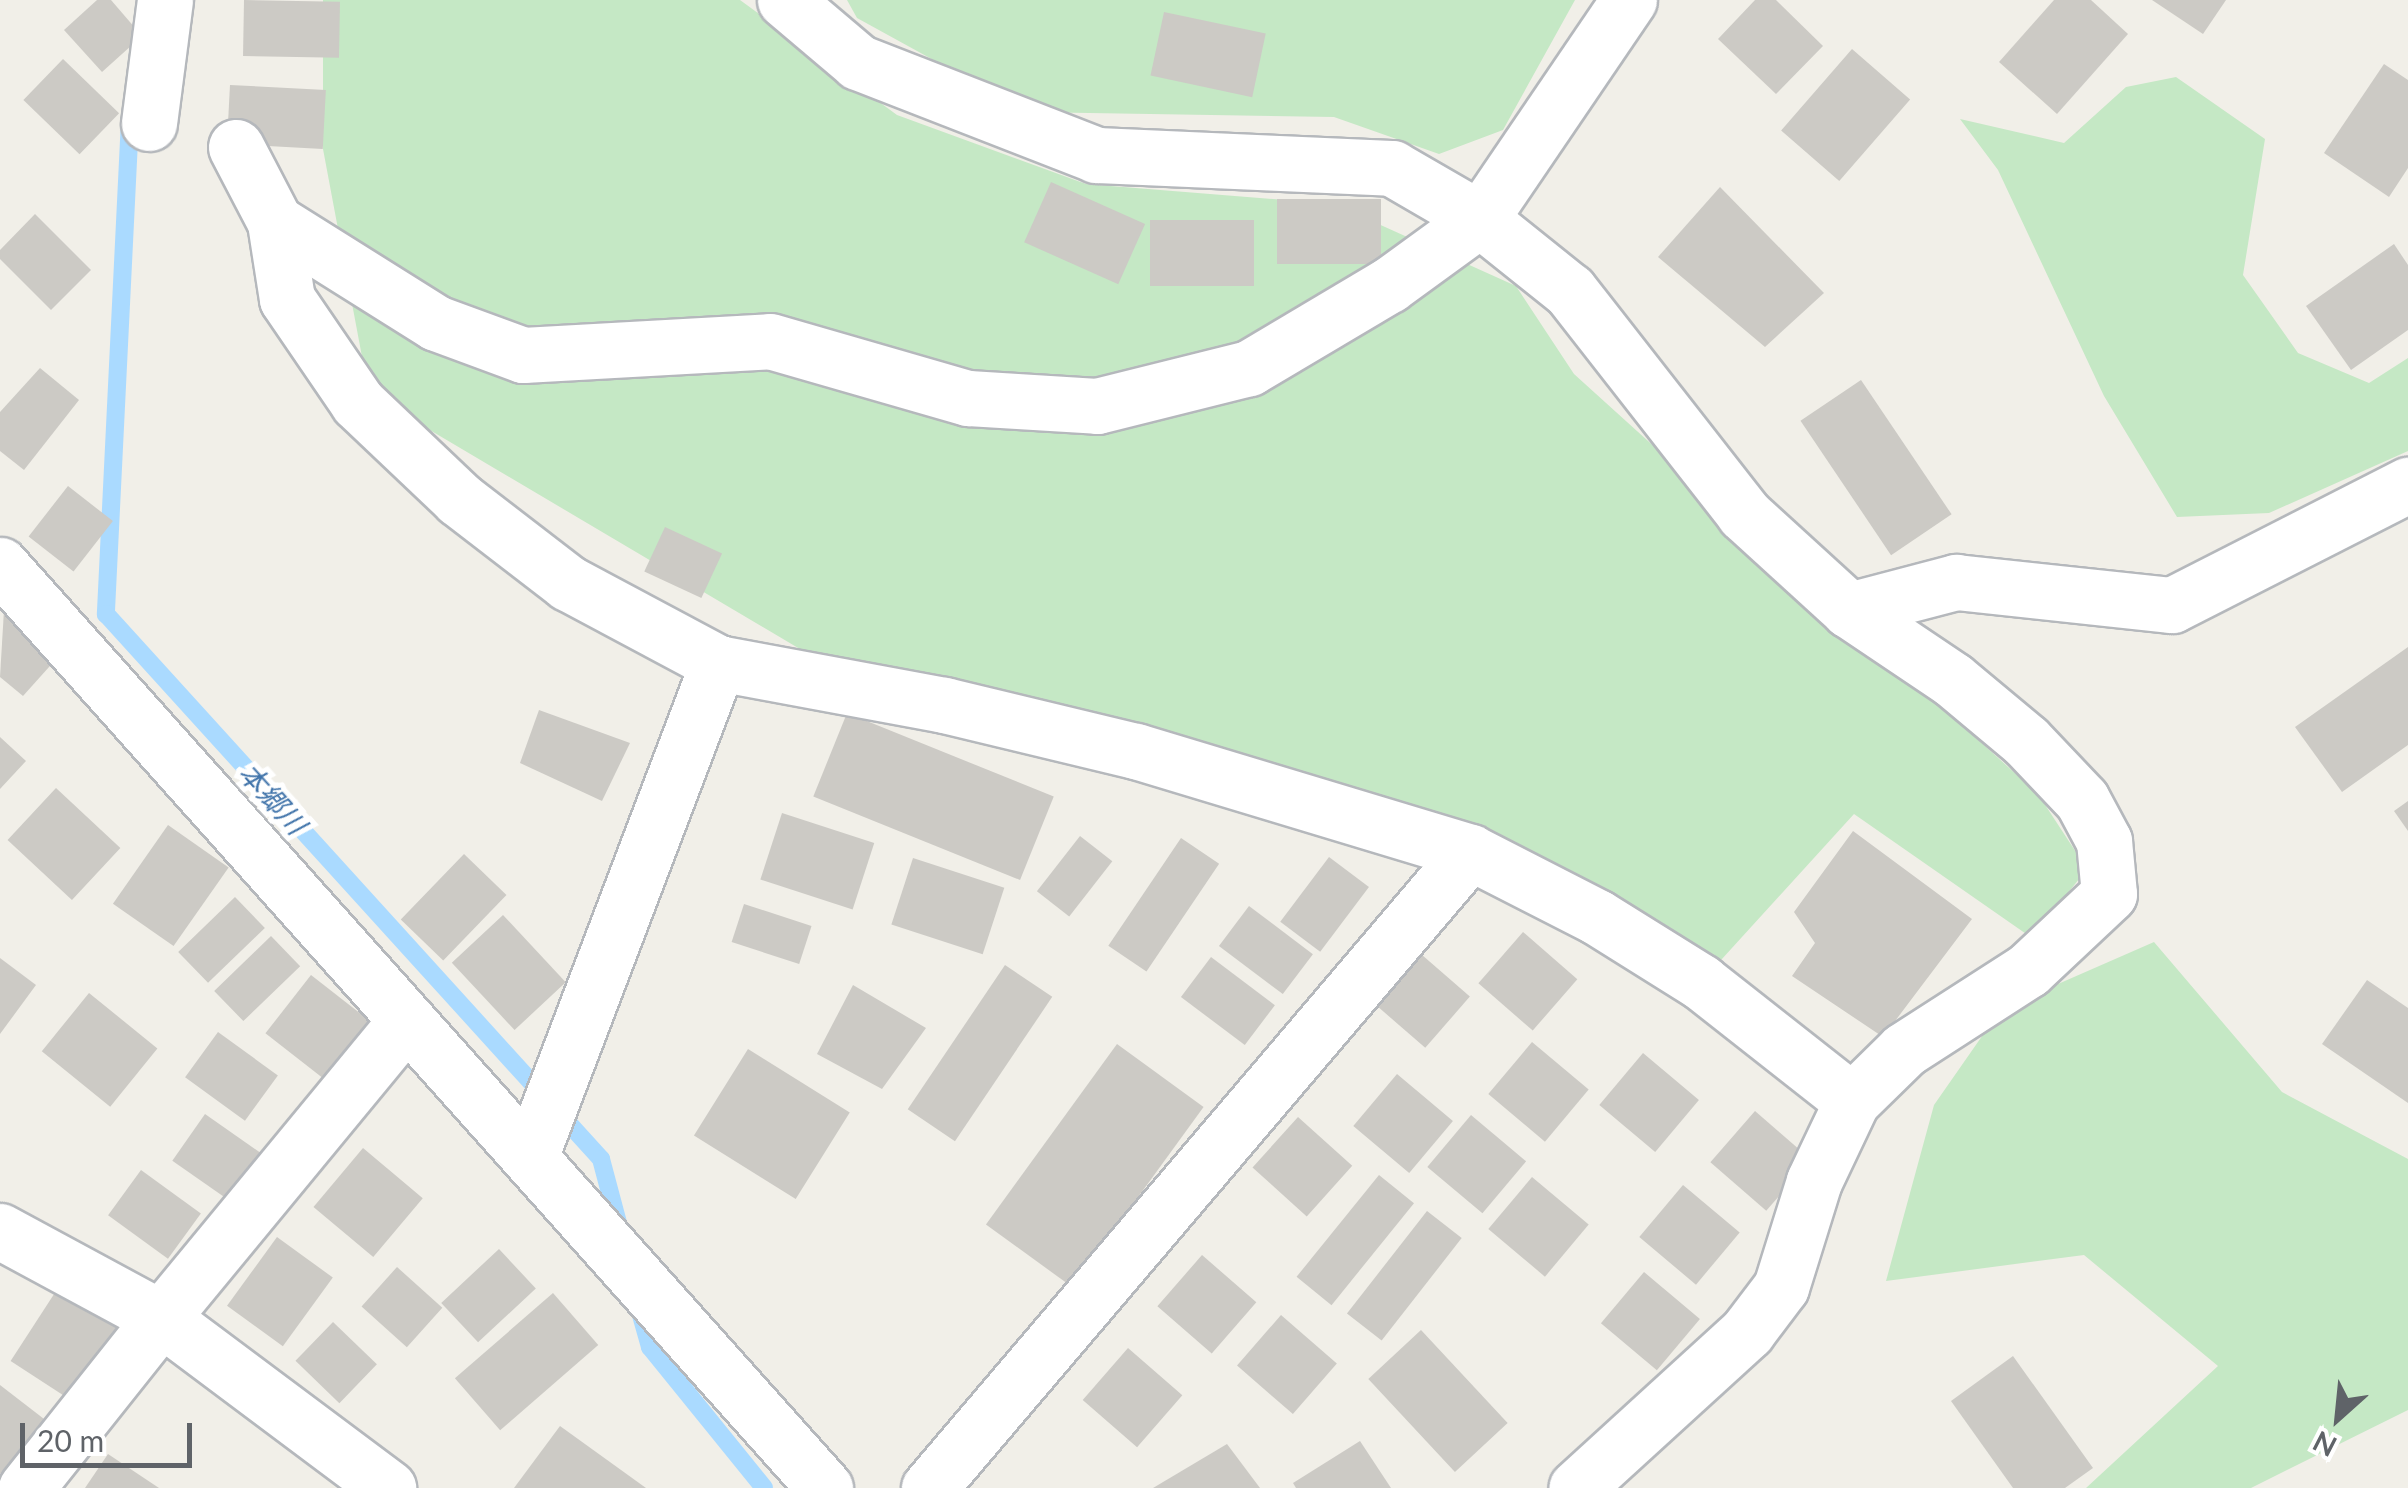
<!DOCTYPE html>
<meta charset="utf-8">
<style>
body{margin:0}
#map{position:relative;width:2408px;height:1488px;overflow:hidden;background:#f1efe8;font-family:Lato,"Noto Sans JP",sans-serif}
div>[style]{position:absolute}
[style*='--x']{left:calc(var(--x)*1px);top:calc(var(--y)*1px);width:calc(var(--w)*1px);rotate:calc(var(--a)*1deg)}
.green>*{inset:0;background:#c5e8c5}
.stream>*{height:18px;margin:-9px;padding:0 9px;transform-origin:9px;border-radius:9px;background:#aadaff}
.building>*{inset:0;background:#cccac5;transform-origin:0 0}
.roads{filter:drop-shadow(2px 0 #b5b8bc) drop-shadow(-2px 0 #b5b8bc) drop-shadow(0 2px #b5b8bc) drop-shadow(0 -2px #b5b8bc)}
.minor>*{height:55px;margin:-27.5px;padding:0 27.5px;transform-origin:27.5px;border-radius:27.5px;background:#fff}
.tertiary>*{height:55px;margin:-27.5px;padding:0 27.5px;transform-origin:27.5px;border-radius:27.5px;background:#fff}
span{translate:-50% -50%;white-space:nowrap;text-align:center;line-height:1.15;-webkit-text-stroke:10px #fff;paint-order:stroke}
.water-label{font-size:28px;color:#4174aa;font-style:italic}
.north{position:absolute;left:2288px;top:1368px;width:100px;height:100px;-webkit-text-stroke:8px #fff;paint-order:stroke;rotate:207deg;font-size:28px;font-weight:700;line-height:40px;text-align:center;color:#5f6368}
.north::after{content:'';display:block;margin:auto;width:35px;height:45px;background:#5f6368;clip-path:polygon(50% 0,100% 100%,50% 72%,0 100%)}
.scale{position:absolute;left:20px;top:1423px;width:172px;height:45px;box-sizing:border-box;border:5px solid #5f6368;border-top:0;padding-left:12px;font-size:30px;line-height:35px;white-space:nowrap;color:#5f6368;-webkit-text-stroke:8px #fff;paint-order:stroke}
</style>
<div id="map">
<div class="green">
<div style="clip-path:polygon(323px 0,740px 0,897px 115px,1086px 184px,1334px 204px,1516px 286px,1574px 374px,2038px 794px,2087px 869px,2032px 938px,1854px 814px,1701px 982px,1612px 926px,810px 655px,369px 394px,323px 149px)"></div>
<div style="clip-path:polygon(847px 0,1575px 0,1503px 130px,1439px 154px,1334px 117px,1028px 112px,857px 18px)"></div>
<div style="clip-path:polygon(2176px 77px,2265px 139px,2243px 275px,2298px 353px,2369px 383px,2408px 358px,2408px 451px,2269px 513px,2177px 517px,2104px 396px,1998px 170px,1960px 119px,2064px 143px,2126px 87px)"></div>
<div style="clip-path:polygon(2154px 942px,2282px 1092px,2408px 1159px,2408px 1410px,2251px 1488px,2086px 1488px,2218px 1366px,2084px 1255px,1886px 1281px,1934px 1105px,1987px 1029px,2042px 991px)"></div>
</div>
<div class="stream">
<div style="--x:130;--y:120;--w:495;--a:92.8"></div>
<div style="--x:106;--y:614;--w:736;--a:47.75"></div>
<div style="--x:601;--y:1159;--w:78;--a:75.1"></div>
<div style="--x:639;--y:1308;--w:41;--a:74.2"></div>
<div style="--x:650;--y:1347;--w:181;--a:51"></div>
</div>
<div class="building">
<div style="clip-path:polygon(97px 0,111px 0,142px 36px,102px 72px,64px 30px)"></div>
<div style="left:244px;top:0;width:96px;height:56px;rotate:1deg"></div>
<div style="clip-path:polygon(1755px 0,1776px 0,1823px 46px,1776px 94px,1718px 39px)"></div>
<div style="clip-path:polygon(2054px 0,2091px 0,2128px 34px,2057px 114px,1999px 62px)"></div>
<div style="clip-path:polygon(2152px 0,2226px 0,2203px 34px)"></div>
<div style="left:1164px;top:12px;width:104px;height:65px;rotate:12deg"></div>
<div style="left:1852px;top:49px;width:77px;height:108px;rotate:41deg"></div>
<div style="left:63px;top:59px;width:78px;height:57px;rotate:44deg"></div>
<div style="clip-path:polygon(2384px 64px,2408px 80px,2408px 168px,2389px 197px,2324px 153px)"></div>
<div style="left:230px;top:85px;width:96px;height:59px;rotate:3deg"></div>
<div style="left:1051px;top:182px;width:103px;height:66px;rotate:24deg"></div>
<div style="clip-path:polygon(1720px 187px,1824px 293px,1765px 347px,1658px 257px)"></div>
<div style="left:1277px;top:199px;width:104px;height:65px"></div>
<div style="clip-path:polygon(35px 214px,91px 270px,51px 310px,0 259px,0 250px)"></div>
<div style="left:1150px;top:220px;width:104px;height:66px"></div>
<div style="clip-path:polygon(2394px 244px,2408px 265px,2408px 330px,2351px 370px,2306px 306px)"></div>
<div style="clip-path:polygon(40px 368px,79px 400px,24px 470px,0 451px,0 412px)"></div>
<div style="left:1861px;top:380px;width:162px;height:73px;rotate:56deg"></div>
<div style="left:68px;top:486px;width:57px;height:64px;rotate:38deg"></div>
<div style="left:665px;top:527px;width:63px;height:49px;rotate:25deg"></div>
<div style="clip-path:polygon(4px 610px,58px 657px,23px 696px,0 677px)"></div>
<div style="clip-path:polygon(2408px 647px,2408px 745px,2342px 792px,2295px 727px)"></div>
<div style="clip-path:polygon(539px 710px,630px 743px,602px 801px,520px 763px)"></div>
<div style="left:847px;top:713px;width:223px;height:90px;rotate:22deg"></div>
<div style="clip-path:polygon(0 737px,26px 761px,0 789px)"></div>
<div style="left:56px;top:788px;width:88px;height:71px;rotate:43deg"></div>
<div style="clip-path:polygon(2408px 801px,2408px 831px,2394px 811px)"></div>
<div style="left:782px;top:813px;width:97px;height:70px;rotate:18deg"></div>
<div style="left:168px;top:825px;width:74px;height:96px;rotate:35deg"></div>
<div style="clip-path:polygon(1853px 831px,1972px 919px,1883px 1037px,1792px 976px,1815px 943px,1794px 912px)"></div>
<div style="left:1080px;top:836px;width:41px;height:70px;rotate:38deg"></div>
<div style="left:1181px;top:838px;width:46px;height:130px;rotate:34deg"></div>
<div style="left:464px;top:854px;width:59px;height:91px;rotate:44deg"></div>
<div style="left:1329px;top:857px;width:50px;height:81px;rotate:37deg"></div>
<div style="left:913px;top:858px;width:96px;height:70px;rotate:18deg"></div>
<div style="left:235px;top:897px;width:43px;height:79px;rotate:46deg"></div>
<div style="left:744px;top:904px;width:71px;height:40px;rotate:18deg"></div>
<div style="left:1249px;top:906px;width:80px;height:50px;rotate:37deg"></div>
<div style="left:503px;top:915px;width:92px;height:70px;rotate:47deg"></div>
<div style="left:1523px;top:932px;width:72px;height:68px;rotate:41deg"></div>
<div style="left:271px;top:936px;width:42px;height:79px;rotate:46deg"></div>
<div style="left:1414px;top:948px;width:74px;height:68px;rotate:41deg"></div>
<div style="left:1211px;top:957px;width:80px;height:50px;rotate:37deg"></div>
<div style="clip-path:polygon(0 958px,36px 985px,0 1034px)"></div>
<div style="left:1005px;top:965px;width:57px;height:174px;rotate:34deg"></div>
<div style="left:311px;top:975px;width:89px;height:74px;rotate:38deg"></div>
<div style="clip-path:polygon(2367px 980px,2408px 1008px,2408px 1103px,2322px 1044px)"></div>
<div style="clip-path:polygon(853px 985px,926px 1028px,882px 1089px,817px 1054px)"></div>
<div style="left:89px;top:993px;width:88px;height:75px;rotate:39deg"></div>
<div style="left:218px;top:1032px;width:74px;height:56px;rotate:36deg"></div>
<div style="left:1532px;top:1042px;width:74px;height:68px;rotate:40deg"></div>
<div style="left:1117px;top:1044px;width:107px;height:223px;rotate:36deg"></div>
<div style="left:748px;top:1049px;width:120px;height:102px;rotate:32deg"></div>
<div style="left:1643px;top:1053px;width:73px;height:68px;rotate:40deg"></div>
<div style="left:1397px;top:1074px;width:73px;height:68px;rotate:40deg"></div>
<div style="left:1755px;top:1111px;width:74px;height:68px;rotate:41deg"></div>
<div style="left:205px;top:1114px;width:73px;height:57px;rotate:35deg"></div>
<div style="left:1471px;top:1115px;width:72px;height:68px;rotate:40deg"></div>
<div style="left:1298px;top:1117px;width:73px;height:68px;rotate:42deg"></div>
<div style="left:363px;top:1148px;width:78px;height:77px;rotate:40deg"></div>
<div style="left:141px;top:1170px;width:74px;height:56px;rotate:36deg"></div>
<div style="left:1379px;top:1175px;width:45px;height:131px;rotate:39deg"></div>
<div style="left:1532px;top:1177px;width:74px;height:68px;rotate:40deg"></div>
<div style="left:1683px;top:1185px;width:74px;height:68px;rotate:40deg"></div>
<div style="left:1427px;top:1211px;width:44px;height:130px;rotate:38deg"></div>
<div style="left:277px;top:1237px;width:69px;height:85px;rotate:36deg"></div>
<div style="left:499px;top:1249px;width:54px;height:79px;rotate:47deg"></div>
<div style="left:1202px;top:1255px;width:72px;height:68px;rotate:41deg"></div>
<div style="left:397px;top:1267px;width:61px;height:53px;rotate:42deg"></div>
<div style="left:1644px;top:1272px;width:73px;height:67px;rotate:40deg"></div>
<div style="left:58px;top:1288px;width:77px;height:87px;rotate:33deg"></div>
<div style="left:553px;top:1293px;width:69px;height:130px;rotate:49deg"></div>
<div style="left:1281px;top:1315px;width:74px;height:67px;rotate:41deg"></div>
<div style="left:333px;top:1322px;width:61px;height:54px;rotate:44deg"></div>
<div style="left:1421px;top:1330px;width:127px;height:72px;rotate:47deg"></div>
<div style="left:1128px;top:1348px;width:72px;height:69px;rotate:41deg"></div>
<div style="clip-path:polygon(2013px 1356px,2093px 1468px,2065px 1488px,2013px 1488px,1951px 1401px)"></div>
<div style="clip-path:polygon(0 1385px,57px 1429px,15px 1484px,0 1473px)"></div>
<div style="clip-path:polygon(560px 1426px,646px 1488px,514px 1488px)"></div>
<div style="clip-path:polygon(1360px 1441px,1391px 1488px,1296px 1488px,1293px 1483px)"></div>
<div style="clip-path:polygon(1227px 1444px,1260px 1488px,1153px 1488px)"></div>
<div style="clip-path:polygon(108px 1454px,159px 1488px,85px 1488px)"></div>
</div>
<div class="roads">
<div class="minor">
<div style="--x:785;--y:0;--w:96;--a:40.3"></div>
<div style="--x:858;--y:62;--w:256;--a:21.3"></div>
<div style="--x:1096;--y:155;--w:296;--a:2.5"></div>
<div style="--x:1392;--y:168;--w:102;--a:30.1"></div>
<div style="--x:1480;--y:219;--w:115;--a:38.7"></div>
<div style="--x:1570;--y:291;--w:283;--a:52"></div>
<div style="--x:1744;--y:514;--w:142;--a:42.4"></div>
<div style="--x:1849;--y:610;--w:125;--a:33.9"></div>
<div style="--x:1953;--y:680;--w:95;--a:39.9"></div>
<div style="--x:2026;--y:741;--w:81;--a:46.5"></div>
<div style="--x:2082;--y:800;--w:47;--a:61.8"></div>
<div style="--x:2104;--y:841;--w:53;--a:84.6"></div>
<div style="--x:2109;--y:894;--w:111;--a:136.8"></div>
<div style="--x:2028;--y:970;--w:148;--a:147.2"></div>
<div style="--x:1904;--y:1050;--w:73;--a:135.6"></div>
<div style="--x:1852;--y:1101;--w:89;--a:115.4"></div>
<div style="--x:1814;--y:1181;--w:111;--a:107.3"></div>
<div style="--x:1781;--y:1287;--w:56;--a:127.1"></div>
<div style="--x:1747;--y:1332;--w:231;--a:137.6"></div>
<div style="--x:236;--y:147;--w:85;--a:62.5"></div>
<div style="--x:287;--y:299;--w:78;--a:-98.9"></div>
<div style="--x:275;--y:222;--w:190;--a:32.1"></div>
<div style="--x:436;--y:323;--w:93;--a:20.2"></div>
<div style="--x:523;--y:355;--w:247;--a:-3.2"></div>
<div style="--x:770;--y:341;--w:206;--a:16.1"></div>
<div style="--x:968;--y:398;--w:129;--a:3.5"></div>
<div style="--x:1097;--y:406;--w:157;--a:-14"></div>
<div style="--x:1249;--y:368;--w:163;--a:-30.7"></div>
<div style="--x:1389;--y:285;--w:112;--a:-36"></div>
<div style="--x:1480;--y:219;--w:265;--a:-55.8"></div>
<div style="--x:1849;--y:610;--w:111;--a:-14.7"></div>
<div style="--x:1956;--y:582;--w:217;--a:6.1"></div>
<div style="--x:2172;--y:605;--w:265;--a:-27"></div>
<div style="--x:530;--y:1157;--w:529;--a:-69.16"></div>
<div style="--x:0;--y:1231;--w:183;--a:28.4"></div>
<div style="--x:161;--y:1318;--w:386;--a:-50.5"></div>
<div style="--x:26;--y:1488;--w:217;--a:-51.5"></div>
<div style="--x:161;--y:1318;--w:284;--a:36.8"></div>
<div style="--x:929;--y:1488;--w:835;--a:-49.61"></div>
<div style="--x:1470;--y:852;--w:143;--a:27.1"></div>
<div style="--x:1597;--y:917;--w:123;--a:32"></div>
<div style="--x:1701;--y:982;--w:192;--a:38.2"></div>
</div>
<div class="tertiary">
<div style="--x:149;--y:123;--w:124;--a:-82.6"></div>
<div style="--x:287;--y:299;--w:126;--a:55.7"></div>
<div style="--x:358;--y:403;--w:139;--a:43.5"></div>
<div style="--x:459;--y:499;--w:138;--a:37.6"></div>
<div style="--x:568;--y:583;--w:170;--a:28.1"></div>
<div style="--x:718;--y:663;--w:230;--a:10.5"></div>
<div style="--x:944;--y:705;--w:197;--a:13.5"></div>
<div style="--x:1136;--y:751;--w:349;--a:16.8"></div>
<div style="--x:0;--y:565;--w:1238;--a:48.21"></div>
</div>
</div>
<div class="water-label">
<span style="left:273px;top:798px;rotate:48deg">本郷川</span>
</div>
<div class="north">N</div>
<div class="scale">20 m</div>
</div>
